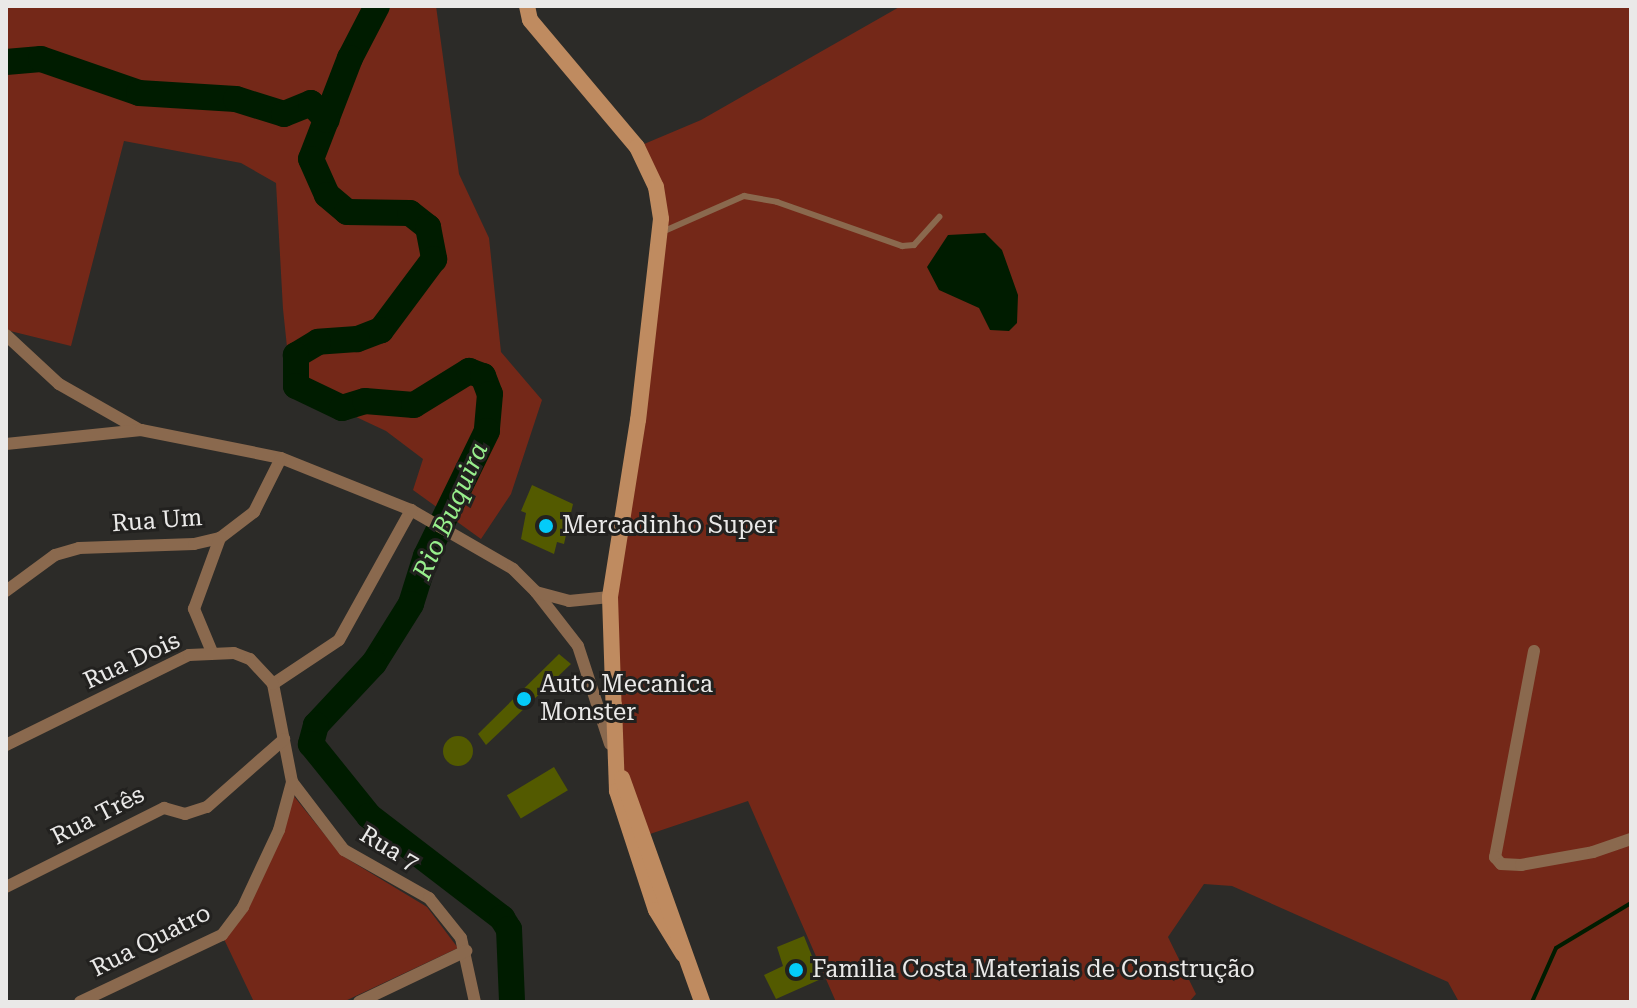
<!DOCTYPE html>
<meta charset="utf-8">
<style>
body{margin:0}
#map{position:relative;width:1637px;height:1008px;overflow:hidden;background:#2c2b28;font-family:"Roboto Serif",serif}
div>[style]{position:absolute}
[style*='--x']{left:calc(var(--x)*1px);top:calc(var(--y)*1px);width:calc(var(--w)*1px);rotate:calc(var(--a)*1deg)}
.green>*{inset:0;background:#742818}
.water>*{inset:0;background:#001c00}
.stream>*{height:4px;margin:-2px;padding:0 2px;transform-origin:2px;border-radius:2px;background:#001c00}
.river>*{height:26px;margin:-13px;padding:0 13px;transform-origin:13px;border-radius:13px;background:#001c00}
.building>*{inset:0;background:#535a00;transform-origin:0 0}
.round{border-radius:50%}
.lane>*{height:6px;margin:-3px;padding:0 3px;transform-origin:3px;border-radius:3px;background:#8a694e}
.street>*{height:12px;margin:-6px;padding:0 6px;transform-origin:6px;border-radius:6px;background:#8a694e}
.secondary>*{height:16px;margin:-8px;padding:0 8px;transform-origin:8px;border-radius:8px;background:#bf8b60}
.dots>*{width:22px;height:22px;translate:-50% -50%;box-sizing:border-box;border:4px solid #22211f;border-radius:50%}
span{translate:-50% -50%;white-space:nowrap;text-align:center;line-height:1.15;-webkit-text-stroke:6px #22211f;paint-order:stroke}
.street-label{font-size:24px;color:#eae9e8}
.poi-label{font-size:24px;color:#eae9e8}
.left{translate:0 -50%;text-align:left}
.water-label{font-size:26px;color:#98ef8c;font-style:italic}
.frame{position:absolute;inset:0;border:8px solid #eae9e8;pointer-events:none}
</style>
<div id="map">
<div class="green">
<div style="clip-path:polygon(6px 6px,436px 6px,459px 174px,489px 238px,501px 352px,542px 400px,511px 494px,481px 539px,413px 490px,423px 459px,386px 431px,320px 400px,294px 375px,296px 355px,287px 347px,283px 309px,276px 183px,241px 163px,124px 141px,71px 346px,6px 330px)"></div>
<div style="clip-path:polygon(901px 6px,1631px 6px,1631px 1002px,1459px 1002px,1448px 982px,1232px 886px,1204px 884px,1168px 937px,1196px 994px,1189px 1002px,836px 1002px,748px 801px,644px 836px,615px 762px,610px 597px,661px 219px,637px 147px,701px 120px)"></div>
<div style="clip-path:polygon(289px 790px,341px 855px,427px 907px,458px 948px,343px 1002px,254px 1002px,222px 935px,243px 907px)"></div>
</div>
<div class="water">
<div style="clip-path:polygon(985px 233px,1002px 250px,1018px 295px,1017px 323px,1009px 331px,990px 330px,979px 308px,939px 290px,927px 267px,948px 235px)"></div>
</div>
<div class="stream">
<div style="--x:1532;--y:1002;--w:59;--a:-66"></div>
<div style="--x:1556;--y:948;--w:87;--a:-31"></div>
</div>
<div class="river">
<div style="--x:377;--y:6;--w:59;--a:117.4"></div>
<div style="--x:350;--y:58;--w:108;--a:111.1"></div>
<div style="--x:311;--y:159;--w:39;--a:66"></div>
<div style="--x:327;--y:195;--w:26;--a:40"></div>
<div style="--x:347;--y:212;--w:63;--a:0.9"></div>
<div style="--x:410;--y:213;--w:23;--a:38"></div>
<div style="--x:428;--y:227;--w:33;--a:79"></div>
<div style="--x:434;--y:259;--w:89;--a:126.7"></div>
<div style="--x:381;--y:330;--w:26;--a:159"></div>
<div style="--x:357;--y:339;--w:39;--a:176"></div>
<div style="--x:318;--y:342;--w:26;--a:149"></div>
<div style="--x:296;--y:355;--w:31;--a:90"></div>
<div style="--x:296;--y:386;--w:51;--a:25.6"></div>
<div style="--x:342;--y:408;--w:24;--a:-17"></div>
<div style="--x:365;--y:401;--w:49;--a:4.7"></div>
<div style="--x:414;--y:405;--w:65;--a:-31.7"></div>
<div style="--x:469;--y:371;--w:15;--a:20"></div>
<div style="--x:483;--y:376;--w:19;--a:69"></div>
<div style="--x:490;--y:394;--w:37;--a:95"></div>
<div style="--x:487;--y:431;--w:139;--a:116"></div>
<div style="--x:426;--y:556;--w:50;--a:107.4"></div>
<div style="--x:411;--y:604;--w:70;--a:122.1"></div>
<div style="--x:374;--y:663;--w:85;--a:133.1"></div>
<div style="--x:316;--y:725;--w:20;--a:105"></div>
<div style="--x:311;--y:744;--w:92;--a:51.1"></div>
<div style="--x:369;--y:816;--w:168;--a:37.5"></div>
<div style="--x:502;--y:918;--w:13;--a:58"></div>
<div style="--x:509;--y:929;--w:73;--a:87.6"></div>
<div style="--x:6;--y:62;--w:35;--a:-5"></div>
<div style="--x:41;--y:59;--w:104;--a:19.1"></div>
<div style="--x:139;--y:93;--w:97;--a:3.5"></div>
<div style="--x:236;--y:99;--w:50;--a:17.4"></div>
<div style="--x:284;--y:114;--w:29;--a:-22"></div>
<div style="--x:311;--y:103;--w:23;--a:47"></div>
</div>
<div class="building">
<div style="clip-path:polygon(532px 485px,573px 504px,564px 544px,557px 542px,554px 554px,521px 539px,526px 513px,521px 511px)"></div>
<div style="clip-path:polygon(559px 654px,571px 664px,486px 745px,478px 734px)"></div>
<div class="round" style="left:443px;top:736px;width:30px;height:30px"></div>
<div style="left:554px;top:767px;width:27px;height:55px;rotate:59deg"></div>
<div style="clip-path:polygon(804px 936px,821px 979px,776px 999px,764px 975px,783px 966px,777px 947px)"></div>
</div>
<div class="lane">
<div style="--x:662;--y:232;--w:90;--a:-23.7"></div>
<div style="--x:744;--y:196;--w:34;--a:10"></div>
<div style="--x:777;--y:202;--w:133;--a:19.4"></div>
<div style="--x:902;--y:246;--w:12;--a:-5"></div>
<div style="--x:914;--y:245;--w:38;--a:-48"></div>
</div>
<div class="street">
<div style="--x:6;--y:335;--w:72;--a:42.8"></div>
<div style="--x:59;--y:384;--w:93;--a:29.6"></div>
<div style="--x:6;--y:444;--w:136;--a:-5.9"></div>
<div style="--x:141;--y:430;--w:143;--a:11.3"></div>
<div style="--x:281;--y:458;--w:140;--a:21.8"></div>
<div style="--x:411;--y:510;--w:118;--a:30"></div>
<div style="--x:513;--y:569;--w:33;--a:45"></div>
<div style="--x:536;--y:592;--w:68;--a:52.1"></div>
<div style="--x:578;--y:646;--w:103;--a:71.9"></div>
<div style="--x:6;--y:591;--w:61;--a:-36.3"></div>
<div style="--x:55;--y:555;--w:25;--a:-16"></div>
<div style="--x:79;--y:548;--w:115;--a:-2"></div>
<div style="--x:194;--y:544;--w:27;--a:-13"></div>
<div style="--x:220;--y:538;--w:43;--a:-37.4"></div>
<div style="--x:254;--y:512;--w:60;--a:-63.4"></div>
<div style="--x:536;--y:592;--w:34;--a:15"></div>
<div style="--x:569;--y:601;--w:41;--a:-5.6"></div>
<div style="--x:1534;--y:651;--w:210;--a:100.7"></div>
<div style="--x:1495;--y:857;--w:9;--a:49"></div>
<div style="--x:1501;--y:864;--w:20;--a:3"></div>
<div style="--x:1521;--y:865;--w:73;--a:-10.2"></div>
<div style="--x:1593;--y:852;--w:40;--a:-18.9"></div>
<div style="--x:212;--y:652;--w:47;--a:-112.7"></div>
<div style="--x:194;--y:609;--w:76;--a:-69.9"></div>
<div style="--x:273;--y:684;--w:100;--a:79"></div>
<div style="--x:292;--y:782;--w:86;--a:52.6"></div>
<div style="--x:344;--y:850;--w:98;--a:29.5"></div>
<div style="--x:429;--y:898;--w:51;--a:51.3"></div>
<div style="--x:461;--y:938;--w:66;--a:77.7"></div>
<div style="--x:273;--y:684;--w:79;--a:-33.7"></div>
<div style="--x:339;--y:640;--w:149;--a:-61"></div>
<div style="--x:6;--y:745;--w:204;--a:-26.2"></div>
<div style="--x:189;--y:655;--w:45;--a:-2.5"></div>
<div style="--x:234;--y:653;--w:17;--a:21"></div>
<div style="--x:250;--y:659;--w:34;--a:47"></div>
<div style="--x:6;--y:887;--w:177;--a:-26.6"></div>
<div style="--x:164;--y:808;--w:22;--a:16"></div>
<div style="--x:185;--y:814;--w:23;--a:-18"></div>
<div style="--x:207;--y:807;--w:103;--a:-41.4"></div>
<div style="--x:80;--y:1002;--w:157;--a:-25.3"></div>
<div style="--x:222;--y:935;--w:35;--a:-53"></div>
<div style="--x:243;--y:907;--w:85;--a:-64.9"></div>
<div style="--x:279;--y:830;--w:50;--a:-74.8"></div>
<div style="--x:359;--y:1002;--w:119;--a:-25.5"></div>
</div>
<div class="secondary">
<div style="--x:527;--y:6;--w:14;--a:78"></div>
<div style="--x:530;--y:20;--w:166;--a:49.9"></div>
<div style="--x:637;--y:147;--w:44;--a:64.6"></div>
<div style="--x:656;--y:187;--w:32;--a:81"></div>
<div style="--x:661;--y:219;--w:202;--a:96.5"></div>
<div style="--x:638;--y:420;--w:179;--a:99"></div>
<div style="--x:610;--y:597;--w:118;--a:88.1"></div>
<div style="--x:614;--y:705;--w:86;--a:88"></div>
<div style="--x:617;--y:791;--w:125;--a:71.9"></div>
<div style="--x:656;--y:910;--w:52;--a:58.5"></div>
<div style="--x:622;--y:778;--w:238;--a:70.3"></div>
</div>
<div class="dots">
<div style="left:546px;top:526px;background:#04cbf9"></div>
<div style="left:524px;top:699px;background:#04cbf9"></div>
<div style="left:796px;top:970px;background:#04cbf9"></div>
</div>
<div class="street-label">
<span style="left:157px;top:521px;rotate:-4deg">Rua Um</span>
<span style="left:132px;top:661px;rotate:-25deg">Rua Dois</span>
<span style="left:98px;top:816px;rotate:-27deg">Rua Três</span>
<span style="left:389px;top:849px;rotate:31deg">Rua 7</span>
<span style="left:151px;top:941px;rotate:-27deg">Rua Quatro</span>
</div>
<div class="poi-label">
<span class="left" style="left:562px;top:526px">Mercadinho Super</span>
<span class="left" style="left:540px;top:699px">Auto Mecanica<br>Monster</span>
<span class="left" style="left:812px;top:970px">Familia Costa Materiais de Construção</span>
</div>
<div class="water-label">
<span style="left:451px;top:511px;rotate:-66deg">Rio Buquira</span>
</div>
<div class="frame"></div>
</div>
